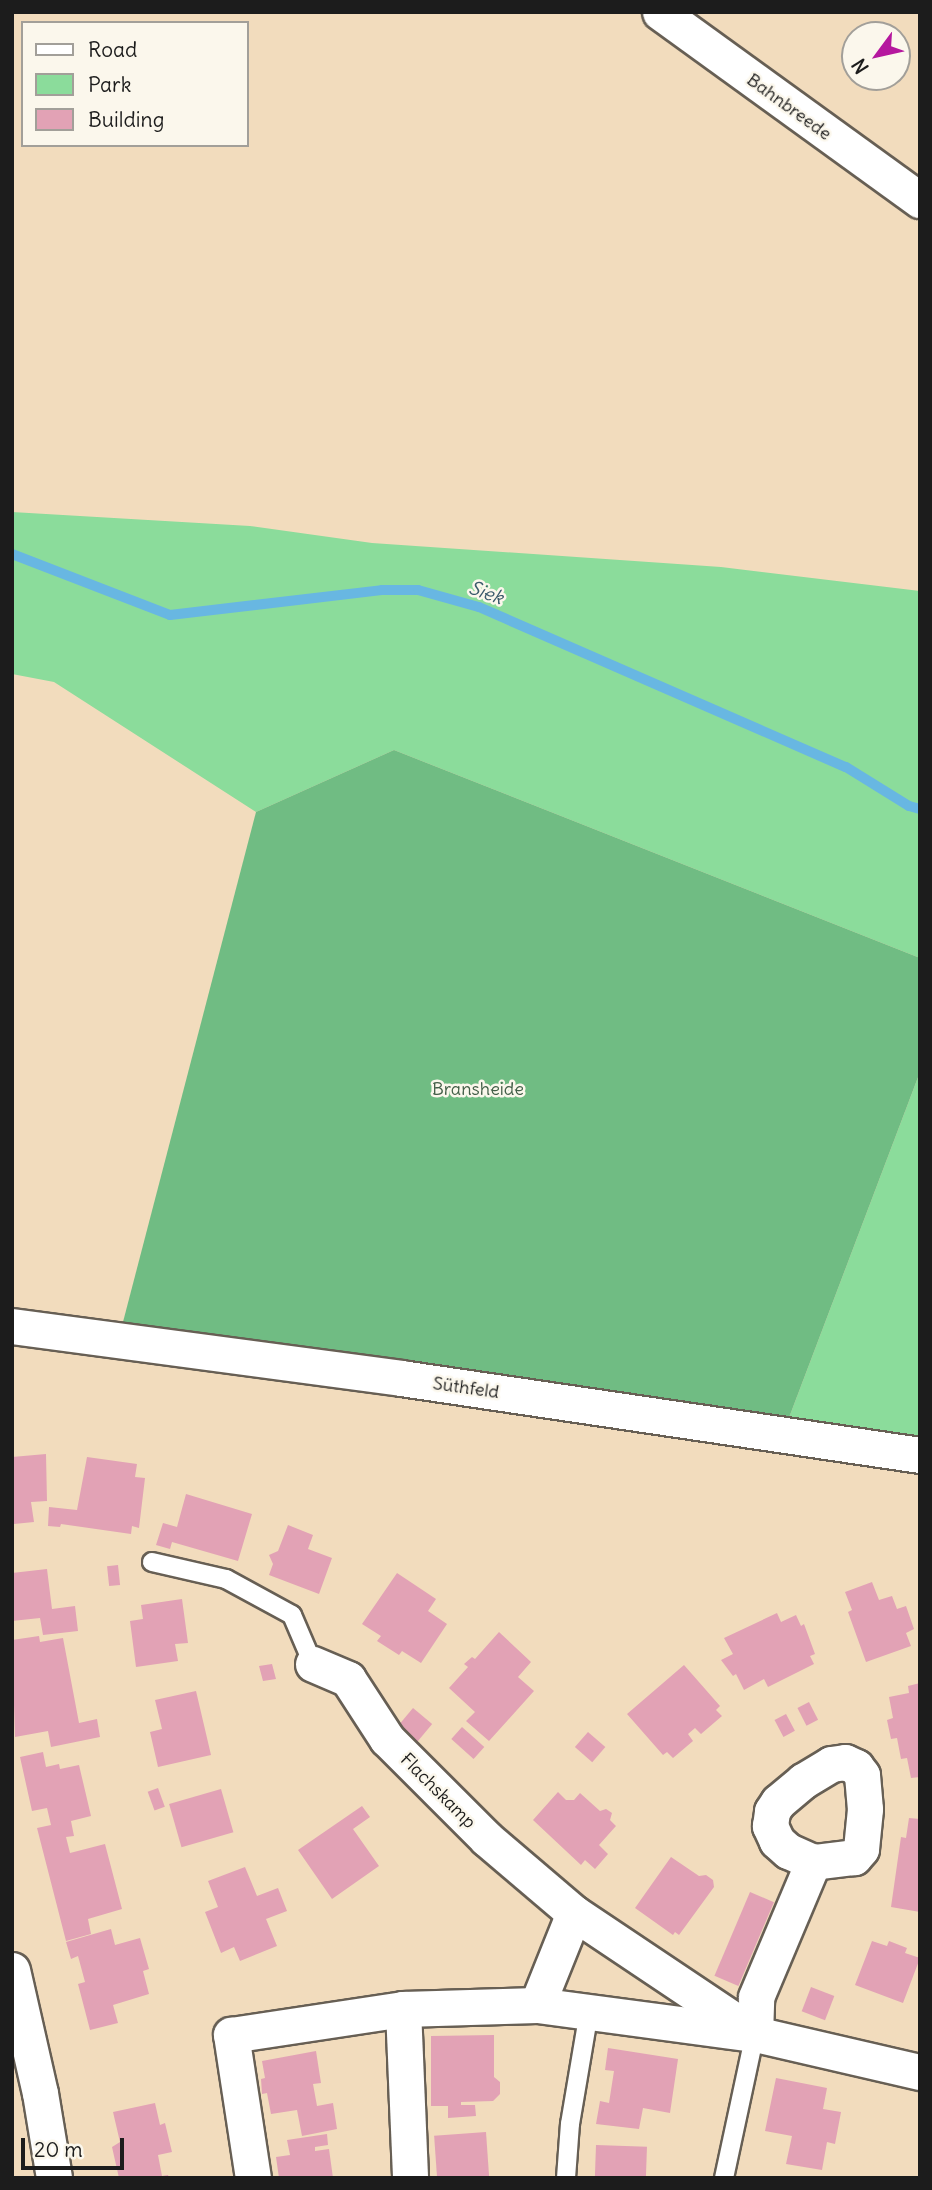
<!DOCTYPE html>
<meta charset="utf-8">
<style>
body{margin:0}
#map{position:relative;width:932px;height:2190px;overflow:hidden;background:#f2dcbd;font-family:Delius,sans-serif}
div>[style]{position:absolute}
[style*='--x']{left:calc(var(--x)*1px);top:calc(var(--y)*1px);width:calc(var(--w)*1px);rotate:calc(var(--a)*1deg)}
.green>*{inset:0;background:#8bdc9b}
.forest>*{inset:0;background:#70bc83}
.stream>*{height:10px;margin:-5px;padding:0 5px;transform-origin:5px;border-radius:5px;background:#68b7e2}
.building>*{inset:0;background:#e2a2b5;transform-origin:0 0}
.roads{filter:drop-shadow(2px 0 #675f54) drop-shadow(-2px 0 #675f54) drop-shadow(0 2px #675f54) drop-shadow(0 -2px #675f54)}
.service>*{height:18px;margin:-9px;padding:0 9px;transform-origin:9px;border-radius:9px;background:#fff}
.minor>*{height:35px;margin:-17.5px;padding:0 17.5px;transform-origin:17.5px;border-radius:17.5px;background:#fff}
span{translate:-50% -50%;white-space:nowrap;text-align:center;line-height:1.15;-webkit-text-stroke:5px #fbf7ec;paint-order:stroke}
.street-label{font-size:18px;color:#1c1c1c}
.park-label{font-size:18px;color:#435f48}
.water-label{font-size:19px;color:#3a5a6b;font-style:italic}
.frame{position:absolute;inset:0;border:14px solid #1c1c1c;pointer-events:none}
.legend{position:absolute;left:21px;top:21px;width:228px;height:126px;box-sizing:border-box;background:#fbf7ec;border:2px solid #a29f99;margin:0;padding:9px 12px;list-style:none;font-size:21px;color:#1c1c1c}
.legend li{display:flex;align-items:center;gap:14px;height:35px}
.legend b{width:35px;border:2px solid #a29f99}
.north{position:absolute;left:841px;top:21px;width:70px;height:70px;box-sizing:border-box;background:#fbf7ec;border:2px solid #a29f99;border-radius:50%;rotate:237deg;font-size:19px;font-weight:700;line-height:28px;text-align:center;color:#1c1c1c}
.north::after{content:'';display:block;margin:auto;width:24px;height:32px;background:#b5179e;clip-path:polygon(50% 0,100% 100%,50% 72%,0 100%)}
.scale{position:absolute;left:21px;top:2138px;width:103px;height:32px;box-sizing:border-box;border:4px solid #1c1c1c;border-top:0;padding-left:9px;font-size:21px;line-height:24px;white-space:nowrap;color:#1c1c1c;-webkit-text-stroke:5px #fbf7ec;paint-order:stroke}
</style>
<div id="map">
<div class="green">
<div style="clip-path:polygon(12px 512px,250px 526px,372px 543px,721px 567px,920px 591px,920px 958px,394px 750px,256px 812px,54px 682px,12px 674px)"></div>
<div style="clip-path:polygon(920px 1072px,920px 1443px,787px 1423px)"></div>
</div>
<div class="forest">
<div style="clip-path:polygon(394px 750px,920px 958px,920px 1072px,787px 1423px,123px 1322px,256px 812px)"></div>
</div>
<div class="stream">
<div style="--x:12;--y:554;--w:169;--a:21.1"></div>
<div style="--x:170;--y:615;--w:213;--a:-6.7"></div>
<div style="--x:382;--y:590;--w:36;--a:0"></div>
<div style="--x:418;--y:590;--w:63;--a:15.6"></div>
<div style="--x:479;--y:607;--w:400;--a:23.6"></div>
<div style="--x:846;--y:767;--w:74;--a:31.8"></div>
<div style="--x:909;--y:806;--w:11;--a:15"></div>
</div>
<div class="building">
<div style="clip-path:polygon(46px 1454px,47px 1501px,31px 1502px,34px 1522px,14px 1524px,12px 1457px)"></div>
<div style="clip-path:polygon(87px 1457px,137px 1464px,135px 1477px,145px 1478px,139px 1528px,132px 1526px,131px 1534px,61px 1524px,60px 1527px,48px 1526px,49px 1507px,77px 1510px)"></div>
<div style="clip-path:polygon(186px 1494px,252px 1514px,238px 1561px,172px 1542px,170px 1549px,156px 1545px,163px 1523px,177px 1527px)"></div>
<div style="clip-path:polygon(288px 1525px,313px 1535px,308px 1549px,332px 1558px,319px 1594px,269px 1575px,273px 1564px,269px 1555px,278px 1551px)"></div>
<div style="left:118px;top:1565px;width:20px;height:11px;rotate:84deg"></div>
<div style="clip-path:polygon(47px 1569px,52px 1609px,75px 1606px,78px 1631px,43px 1635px,40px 1618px,12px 1621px,12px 1573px)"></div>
<div style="clip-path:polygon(397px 1573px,436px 1599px,428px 1611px,447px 1624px,421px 1663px,402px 1651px,399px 1655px,377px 1641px,381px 1636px,362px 1624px)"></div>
<div style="clip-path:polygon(872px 1582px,879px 1600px,892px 1596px,897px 1609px,906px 1606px,914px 1629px,906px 1633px,911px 1646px,866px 1662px,848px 1612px,852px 1610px,845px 1592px)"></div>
<div style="clip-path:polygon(182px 1599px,188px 1643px,175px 1644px,178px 1661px,136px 1667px,130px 1621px,143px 1619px,141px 1605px)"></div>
<div style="clip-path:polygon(777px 1613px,781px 1622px,796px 1615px,801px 1626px,804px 1624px,815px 1654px,810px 1656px,814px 1664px,768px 1687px,764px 1679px,744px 1690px,736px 1674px,733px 1676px,721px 1660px,733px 1654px,724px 1638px)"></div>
<div style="clip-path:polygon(499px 1632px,531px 1662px,518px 1677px,534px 1691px,489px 1741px,466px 1721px,475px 1712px,449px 1688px,468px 1667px,464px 1664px,472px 1657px,475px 1659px)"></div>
<div style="clip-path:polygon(39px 1636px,40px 1642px,63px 1638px,79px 1723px,97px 1719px,100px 1737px,51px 1747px,48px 1731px,15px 1737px,12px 1640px)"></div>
<div style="clip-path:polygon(272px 1664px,276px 1679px,263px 1681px,259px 1666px)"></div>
<div style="clip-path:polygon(684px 1665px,720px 1706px,716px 1710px,722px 1716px,701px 1734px,695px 1728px,688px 1734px,693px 1741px,673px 1758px,667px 1752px,663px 1755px,627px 1714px)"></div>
<div style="clip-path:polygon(920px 1683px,920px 1777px,911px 1778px,907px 1758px,901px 1759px,897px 1738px,891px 1739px,887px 1720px,893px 1718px,889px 1697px,909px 1693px,908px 1686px)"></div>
<div style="clip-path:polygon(196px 1691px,211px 1755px,158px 1767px,150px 1732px,162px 1729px,155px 1700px)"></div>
<div style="left:809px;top:1702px;width:20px;height:13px;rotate:63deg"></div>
<div style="left:413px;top:1708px;width:25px;height:25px;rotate:40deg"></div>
<div style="left:786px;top:1714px;width:19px;height:13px;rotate:62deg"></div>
<div style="left:462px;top:1727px;width:30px;height:16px;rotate:42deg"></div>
<div style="left:588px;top:1732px;width:23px;height:20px;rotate:41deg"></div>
<div style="clip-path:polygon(43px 1752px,46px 1767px,59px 1764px,60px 1769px,79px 1765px,91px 1816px,71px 1821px,74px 1836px,66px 1837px,70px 1853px,105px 1844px,122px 1909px,88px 1919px,91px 1934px,66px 1941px,37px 1828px,51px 1825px,47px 1808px,32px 1811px,20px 1757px)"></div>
<div style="left:158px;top:1788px;width:20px;height:11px;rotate:70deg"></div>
<div style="left:221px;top:1789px;width:45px;height:54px;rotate:74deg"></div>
<div style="clip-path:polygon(558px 1792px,566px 1800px,574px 1800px,580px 1793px,600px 1811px,606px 1809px,612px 1813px,610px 1820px,616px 1826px,599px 1845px,608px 1854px,595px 1869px,585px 1860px,581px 1865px,533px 1820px)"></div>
<div style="clip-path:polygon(362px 1806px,370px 1817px,353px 1829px,379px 1866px,332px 1899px,298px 1850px)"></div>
<div style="clip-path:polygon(909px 1818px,920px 1819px,920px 1912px,891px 1907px,901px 1837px,906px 1838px)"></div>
<div style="clip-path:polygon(671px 1857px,699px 1876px,706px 1875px,713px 1880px,714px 1887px,679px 1935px,675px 1932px,673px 1935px,635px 1908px)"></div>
<div style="clip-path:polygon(245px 1867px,257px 1896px,278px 1888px,287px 1911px,266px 1919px,277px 1946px,240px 1961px,234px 1947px,221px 1953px,205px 1912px,218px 1907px,208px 1881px)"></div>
<div style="left:750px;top:1892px;width:26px;height:91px;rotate:23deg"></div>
<div style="clip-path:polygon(111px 1929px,115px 1945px,140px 1938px,149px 1969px,143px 1971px,149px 1994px,113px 2005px,118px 2023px,90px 2030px,78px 1984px,85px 1982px,78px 1956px,71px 1959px,66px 1942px)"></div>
<div style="clip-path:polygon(872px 1941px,887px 1946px,889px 1941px,907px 1948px,905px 1953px,920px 1958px,903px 2003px,855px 1985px)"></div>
<div style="left:811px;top:1987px;width:25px;height:26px;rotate:21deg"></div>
<div style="clip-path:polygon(494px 2035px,494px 2077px,500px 2082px,500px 2094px,493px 2101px,461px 2102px,461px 2105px,475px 2105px,476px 2116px,448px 2118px,448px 2106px,431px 2106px,431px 2036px)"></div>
<div style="clip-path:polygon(608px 2048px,678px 2059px,670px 2113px,643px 2108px,639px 2129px,596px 2124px,600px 2101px,609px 2103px,614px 2071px,605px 2070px)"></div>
<div style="clip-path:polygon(316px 2051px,321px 2083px,313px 2084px,317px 2106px,333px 2103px,337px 2129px,302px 2136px,297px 2110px,271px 2114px,267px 2093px,262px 2094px,261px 2079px,265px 2078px,262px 2061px)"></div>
<div style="clip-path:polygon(776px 2078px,827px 2088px,823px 2109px,841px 2112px,835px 2144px,827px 2142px,822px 2170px,786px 2164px,792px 2136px,765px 2131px)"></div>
<div style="clip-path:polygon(155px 2103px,160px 2125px,165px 2123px,172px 2152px,158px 2155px,162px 2176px,168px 2175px,169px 2178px,119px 2178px,112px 2147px,120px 2142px,113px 2112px)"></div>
<div style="left:486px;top:2132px;width:46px;height:52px;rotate:86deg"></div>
<div style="clip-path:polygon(327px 2134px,328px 2145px,315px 2147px,315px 2151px,329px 2149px,333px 2178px,279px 2178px,276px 2157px,290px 2155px,287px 2140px)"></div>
<div style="left:596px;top:2145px;width:51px;height:33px;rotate:2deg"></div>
</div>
<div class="roads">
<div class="service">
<div style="--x:152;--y:1562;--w:76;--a:12.9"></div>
<div style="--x:226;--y:1579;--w:75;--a:28.6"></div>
<div style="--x:292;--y:1615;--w:53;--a:66.8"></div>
<div style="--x:566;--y:2178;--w:54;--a:-85.8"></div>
<div style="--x:570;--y:2124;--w:114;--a:-80.4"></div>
<div style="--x:724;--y:2178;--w:147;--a:-77.9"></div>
</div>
<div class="minor">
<div style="--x:660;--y:12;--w:321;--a:35.9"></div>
<div style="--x:12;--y:1326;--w:392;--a:7.6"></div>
<div style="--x:401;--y:1378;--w:525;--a:8.44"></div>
<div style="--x:313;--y:1664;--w:38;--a:23"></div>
<div style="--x:348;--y:1679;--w:72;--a:57"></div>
<div style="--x:387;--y:1739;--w:141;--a:45"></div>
<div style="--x:487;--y:1839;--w:114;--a:40.4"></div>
<div style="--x:574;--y:1913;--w:218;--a:33.8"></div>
<div style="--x:755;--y:2034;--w:169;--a:13"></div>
<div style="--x:845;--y:1762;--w:12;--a:24"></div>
<div style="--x:856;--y:1767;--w:10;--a:53"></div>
<div style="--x:862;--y:1775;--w:34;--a:85"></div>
<div style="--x:865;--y:1809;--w:40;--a:95.7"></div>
<div style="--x:861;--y:1849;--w:11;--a:131"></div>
<div style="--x:854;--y:1857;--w:41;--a:173"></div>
<div style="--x:813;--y:1862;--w:27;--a:-156"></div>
<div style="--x:788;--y:1851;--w:15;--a:-138"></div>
<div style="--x:777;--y:1841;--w:17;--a:-115"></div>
<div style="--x:770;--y:1826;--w:15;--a:-82"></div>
<div style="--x:772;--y:1811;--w:11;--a:-56"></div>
<div style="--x:778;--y:1802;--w:33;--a:-40"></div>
<div style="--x:803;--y:1781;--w:33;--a:-31"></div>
<div style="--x:831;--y:1764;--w:14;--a:-8"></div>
<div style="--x:12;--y:1970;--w:126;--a:77.2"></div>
<div style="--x:40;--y:2093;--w:86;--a:80.6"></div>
<div style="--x:537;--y:2005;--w:99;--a:-68.1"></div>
<div style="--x:403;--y:2009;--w:169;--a:87.6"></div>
<div style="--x:253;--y:2178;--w:145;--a:-98.7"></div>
<div style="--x:231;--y:2035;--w:174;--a:-8.6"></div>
<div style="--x:403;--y:2009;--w:134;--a:-1.7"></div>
<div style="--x:537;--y:2005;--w:220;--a:7.6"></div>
<div style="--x:755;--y:2034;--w:37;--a:-88"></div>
<div style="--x:756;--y:1997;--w:147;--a:-67.1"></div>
</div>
</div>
<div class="street-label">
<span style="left:789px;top:107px;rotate:36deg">Bahnbreede</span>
<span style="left:466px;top:1388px;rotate:8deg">Süthfeld</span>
<span style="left:438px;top:1791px;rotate:45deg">Flachskamp</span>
</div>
<div class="park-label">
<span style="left:478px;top:1089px">Bransheide</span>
</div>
<div class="water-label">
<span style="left:486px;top:593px;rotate:20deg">Siek</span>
</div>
<div class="frame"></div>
<ul class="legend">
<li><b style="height:9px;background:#fff"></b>Road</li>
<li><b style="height:19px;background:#8bdc9b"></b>Park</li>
<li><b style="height:19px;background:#e2a2b5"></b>Building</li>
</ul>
<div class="north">N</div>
<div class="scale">20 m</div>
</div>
